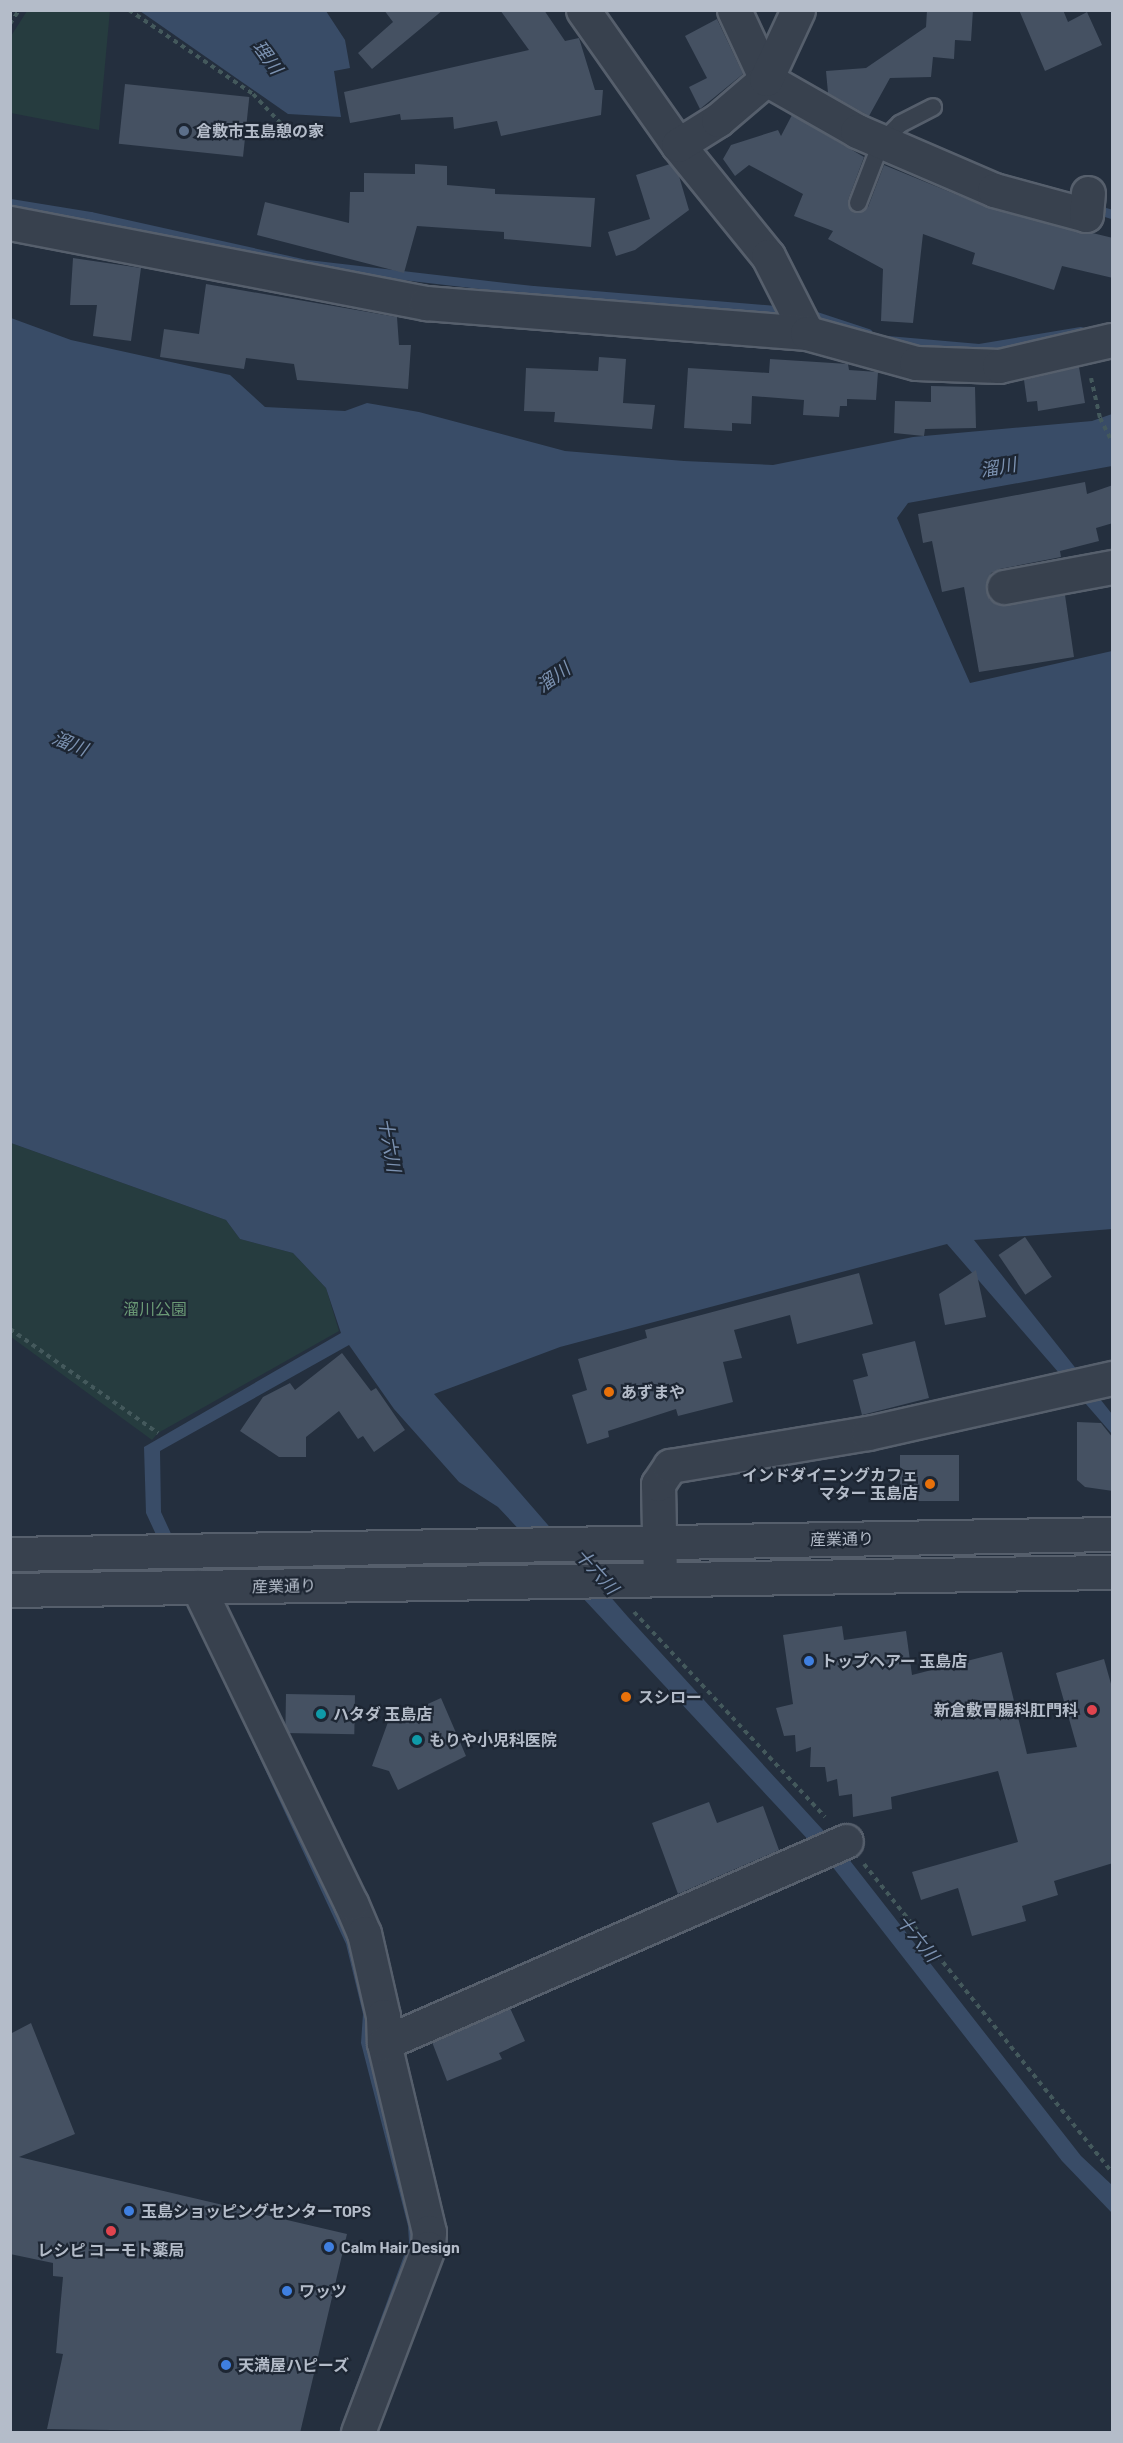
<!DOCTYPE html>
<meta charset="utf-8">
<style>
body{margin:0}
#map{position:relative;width:1123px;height:2443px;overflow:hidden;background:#242f3e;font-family:Barlow,"Noto Sans JP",sans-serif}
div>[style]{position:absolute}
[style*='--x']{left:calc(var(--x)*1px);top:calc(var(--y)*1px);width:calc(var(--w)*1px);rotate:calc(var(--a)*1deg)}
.green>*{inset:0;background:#263c3f}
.water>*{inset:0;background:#394c67}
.stream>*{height:9px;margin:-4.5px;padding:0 4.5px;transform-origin:4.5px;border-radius:4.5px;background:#394c67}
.building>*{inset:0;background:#455162;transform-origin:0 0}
.path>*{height:4px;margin-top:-2px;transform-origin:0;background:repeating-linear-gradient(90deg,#44595c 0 4.5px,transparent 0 9px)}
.roads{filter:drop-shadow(2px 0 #565f6c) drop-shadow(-2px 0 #565f6c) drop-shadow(0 2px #565f6c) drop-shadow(0 -2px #565f6c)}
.service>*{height:16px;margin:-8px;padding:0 8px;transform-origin:8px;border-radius:8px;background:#38414e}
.minor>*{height:33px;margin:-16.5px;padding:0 16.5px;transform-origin:16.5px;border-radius:16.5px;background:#38414e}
.tertiary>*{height:33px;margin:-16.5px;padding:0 16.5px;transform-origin:16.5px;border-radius:16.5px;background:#38414e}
.dots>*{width:16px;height:16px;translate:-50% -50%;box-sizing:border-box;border:3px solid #1d2633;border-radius:50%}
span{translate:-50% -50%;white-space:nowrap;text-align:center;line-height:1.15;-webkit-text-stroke:4.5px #1d2633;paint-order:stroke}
.poi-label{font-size:16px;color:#b4bcc9;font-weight:700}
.left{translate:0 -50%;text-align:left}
.right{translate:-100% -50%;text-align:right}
.park-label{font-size:16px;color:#6b9a76}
.street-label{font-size:16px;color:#b4bcc9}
.water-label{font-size:18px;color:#7c92b1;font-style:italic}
.frame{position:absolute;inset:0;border:12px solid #b4bcc9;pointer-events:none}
</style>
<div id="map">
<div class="green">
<div style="clip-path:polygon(110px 10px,99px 130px,11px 113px,11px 36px,27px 11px)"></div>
<div style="clip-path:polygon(11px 1143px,226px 1220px,240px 1239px,293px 1253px,326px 1288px,339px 1331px,158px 1433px,152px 1440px,11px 1337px)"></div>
</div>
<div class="water">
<div style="clip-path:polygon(140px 11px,326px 11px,345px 40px,350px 68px,334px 71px,341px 117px,288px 114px)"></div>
<div style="clip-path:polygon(11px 318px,71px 340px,230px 375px,265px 407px,345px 411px,367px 403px,419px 412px,565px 451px,684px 461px,773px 465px,913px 437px,1092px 421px,1112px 414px,1112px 466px,908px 503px,897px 518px,970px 683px,1112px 651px,1112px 1229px,974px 1240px,1112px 1414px,1112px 1434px,947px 1244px,560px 1347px,434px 1394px,628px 1617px,844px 1853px,1081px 2156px,1112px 2185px,1112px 2213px,1062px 2161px,828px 1861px,498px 1507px,459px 1482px,394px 1409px,349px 1345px,160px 1451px,161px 1512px,359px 1941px,419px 2224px,351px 2432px,339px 2432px,409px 2242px,408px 2226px,361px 2043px,363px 2014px,346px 1944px,146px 1513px,144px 1447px,341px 1333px,326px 1288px,293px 1253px,240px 1239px,226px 1220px,11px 1143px)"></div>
</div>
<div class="stream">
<div style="--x:10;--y:203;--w:81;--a:9.2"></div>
<div style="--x:90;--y:216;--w:222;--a:12.5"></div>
<div style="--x:307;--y:264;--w:227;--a:6.6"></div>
<div style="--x:533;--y:290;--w:255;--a:4.7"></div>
<div style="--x:1092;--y:208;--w:21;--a:17"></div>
<div style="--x:807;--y:313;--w:64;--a:18.2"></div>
<div style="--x:887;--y:340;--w:92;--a:5"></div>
<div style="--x:979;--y:348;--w:103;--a:-9.5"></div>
</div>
<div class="building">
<div style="clip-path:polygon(384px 10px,443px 10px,372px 69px,358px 53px,393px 22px)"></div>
<div style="clip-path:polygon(500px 10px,544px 10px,565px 41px,579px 38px,595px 90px,603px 90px,601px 115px,501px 136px,497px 121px,454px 129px,453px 117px,401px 120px,400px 114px,350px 123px,344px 92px,529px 50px)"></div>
<div style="clip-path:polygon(927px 10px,973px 10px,971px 41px,955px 40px,954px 59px,933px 57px,931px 77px,890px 78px,869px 116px,828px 93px,826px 71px,866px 68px,926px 27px)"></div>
<div style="clip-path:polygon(1019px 10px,1063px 10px,1068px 22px,1087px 12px,1102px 45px,1045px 71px)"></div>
<div style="clip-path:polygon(717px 19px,743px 74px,700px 109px,689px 87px,707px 78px,685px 36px)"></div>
<div style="left:125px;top:84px;width:125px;height:60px;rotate:6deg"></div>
<div style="clip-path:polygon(792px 115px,864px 157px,848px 200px,854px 213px,868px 207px,884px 165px,989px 208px,1113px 238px,1113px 278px,1062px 266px,1054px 290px,972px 264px,975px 253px,923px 234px,913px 323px,881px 321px,883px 269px,828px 239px,833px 231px,794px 216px,803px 194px,749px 165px,735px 176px,723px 159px,731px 145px,778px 130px,781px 136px)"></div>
<div style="clip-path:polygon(415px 164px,447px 166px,447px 185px,495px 189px,495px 194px,595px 198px,591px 247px,504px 239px,504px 232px,417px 226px,404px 273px,257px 235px,265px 202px,349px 223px,350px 192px,364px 192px,364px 173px,415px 174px)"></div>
<div style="clip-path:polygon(670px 164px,679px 176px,689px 210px,635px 250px,616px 256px,608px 232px,650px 219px,636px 175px)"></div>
<div style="clip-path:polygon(73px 258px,141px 268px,131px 341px,93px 336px,97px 305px,70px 305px)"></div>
<div style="clip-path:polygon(206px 284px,397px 317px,399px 345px,411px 345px,408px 389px,297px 380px,294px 364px,246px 358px,244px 369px,160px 357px,164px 329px,199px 334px)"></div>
<div style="clip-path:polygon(599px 357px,626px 359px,623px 403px,655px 405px,652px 429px,554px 422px,555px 412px,524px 411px,526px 368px,598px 371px)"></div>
<div style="clip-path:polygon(770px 359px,848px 364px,849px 370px,878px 372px,876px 400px,847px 399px,847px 406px,840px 406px,839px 417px,803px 415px,804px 400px,752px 396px,751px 424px,732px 423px,732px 431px,684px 428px,688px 368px,769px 373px)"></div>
<div style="clip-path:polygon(1079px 367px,1085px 403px,1038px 411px,1037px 401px,1027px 402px,1024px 380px)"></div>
<div style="clip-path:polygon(931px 386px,975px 387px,976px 428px,925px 429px,924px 436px,894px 433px,895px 401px,931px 402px)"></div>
<div style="clip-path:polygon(1085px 482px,1087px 494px,1113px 485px,1113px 523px,1096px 528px,1099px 541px,1060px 551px,1061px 557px,1000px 569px,991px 573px,986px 590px,990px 600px,1007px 605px,1065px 595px,1074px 657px,979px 672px,964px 587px,942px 592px,932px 541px,923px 543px,918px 514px)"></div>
<div style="left:1025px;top:1237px;width:48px;height:32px;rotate:56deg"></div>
<div style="clip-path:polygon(976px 1270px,986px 1317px,945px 1325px,939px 1294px)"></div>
<div style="clip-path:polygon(859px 1273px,873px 1324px,797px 1344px,790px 1315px,734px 1330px,742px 1358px,723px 1362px,733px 1402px,678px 1416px,676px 1409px,608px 1431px,609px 1437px,587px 1444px,572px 1395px,587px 1390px,578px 1359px,647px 1338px,645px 1330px)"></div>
<div style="clip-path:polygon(915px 1341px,929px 1398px,862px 1415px,853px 1380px,868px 1376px,862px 1354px)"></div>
<div style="clip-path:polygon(342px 1353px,371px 1391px,376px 1388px,405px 1430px,374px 1452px,363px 1436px,358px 1439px,339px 1411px,306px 1437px,306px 1457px,279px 1457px,240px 1431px,263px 1397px,290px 1383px,295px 1390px)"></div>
<div style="clip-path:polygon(1077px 1422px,1101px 1423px,1113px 1438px,1113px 1491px,1085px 1487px,1077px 1480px)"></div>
<div style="left:900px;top:1455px;width:59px;height:46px"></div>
<div style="clip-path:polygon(842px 1626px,844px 1640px,906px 1631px,912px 1675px,1002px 1652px,1027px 1754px,1077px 1747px,1056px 1673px,1104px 1659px,1113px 1691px,1113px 1863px,1054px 1881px,1058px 1895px,1022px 1906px,1026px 1921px,972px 1936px,958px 1888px,921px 1900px,912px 1872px,1018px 1842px,998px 1771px,891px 1797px,892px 1809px,853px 1817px,852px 1794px,839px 1796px,837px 1779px,827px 1782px,825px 1767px,810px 1767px,811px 1747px,796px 1752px,795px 1735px,784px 1736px,776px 1708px,793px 1704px,783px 1635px)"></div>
<div style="left:286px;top:1694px;width:69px;height:39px;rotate:1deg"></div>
<div style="clip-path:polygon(441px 1698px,466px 1756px,398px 1790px,389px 1771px,372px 1766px,388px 1722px)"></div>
<div style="clip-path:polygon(709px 1802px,717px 1823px,763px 1806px,779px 1850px,678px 1894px,652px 1823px)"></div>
<div style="clip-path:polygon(510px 2008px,525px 2041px,499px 2053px,502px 2059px,447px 2081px,432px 2042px)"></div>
<div style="clip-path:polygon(31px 2023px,75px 2134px,19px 2157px,347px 2234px,300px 2433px,47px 2429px,63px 2354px,56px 2353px,63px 2277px,53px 2276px,53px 2263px,10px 2254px,10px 2034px)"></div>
</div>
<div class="path">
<div style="--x:129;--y:10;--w:150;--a:34.1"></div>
<div style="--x:253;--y:94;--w:48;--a:46.7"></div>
<div style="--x:10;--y:24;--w:17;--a:-57"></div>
<div style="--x:1091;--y:378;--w:41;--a:77.3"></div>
<div style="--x:1100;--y:418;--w:27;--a:63"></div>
<div style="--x:10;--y:1329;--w:181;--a:35.1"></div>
<div style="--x:634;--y:1612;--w:280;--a:47"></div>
<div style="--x:864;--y:1864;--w:395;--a:51.2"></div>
</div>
<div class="roads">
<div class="service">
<div style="--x:858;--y:203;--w:64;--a:-69"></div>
<div style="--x:881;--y:143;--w:27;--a:-45"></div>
<div style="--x:900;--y:124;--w:37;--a:-27"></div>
</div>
<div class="minor">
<div style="--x:583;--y:10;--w:165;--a:54.9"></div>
<div style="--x:678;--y:145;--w:143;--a:51"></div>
<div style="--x:768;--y:256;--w:86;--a:63.1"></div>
<div style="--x:734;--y:10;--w:76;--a:65.1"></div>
<div style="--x:766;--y:79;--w:105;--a:29.7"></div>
<div style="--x:857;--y:131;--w:149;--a:23.3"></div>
<div style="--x:994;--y:190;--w:95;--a:15.2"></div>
<div style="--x:1086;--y:215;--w:22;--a:-85"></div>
<div style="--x:678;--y:145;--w:47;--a:-32"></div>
<div style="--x:718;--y:120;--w:63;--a:-40.5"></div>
<div style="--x:766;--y:79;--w:76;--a:-65.1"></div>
<div style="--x:10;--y:223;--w:424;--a:10.9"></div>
<div style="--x:426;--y:303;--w:382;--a:4.5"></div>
<div style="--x:807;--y:333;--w:113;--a:15.4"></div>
<div style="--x:916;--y:363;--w:83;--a:2.1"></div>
<div style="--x:999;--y:366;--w:116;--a:-13"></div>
<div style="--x:1004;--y:587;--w:110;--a:-10.5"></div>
<div style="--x:660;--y:1579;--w:95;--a:-91.2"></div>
<div style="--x:658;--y:1484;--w:22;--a:-56"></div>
<div style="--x:670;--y:1466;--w:201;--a:-9.5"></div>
<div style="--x:868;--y:1433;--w:250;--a:-12.7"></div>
<div style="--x:351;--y:1903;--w:33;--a:67"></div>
<div style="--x:364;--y:1933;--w:85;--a:77.1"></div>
<div style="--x:383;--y:2016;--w:27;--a:88"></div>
<div style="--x:384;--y:2043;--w:194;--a:76.6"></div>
<div style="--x:429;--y:2232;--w:16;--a:94"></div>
<div style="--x:428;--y:2248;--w:197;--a:110.8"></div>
<div style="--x:384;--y:2043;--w:504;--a:-23.62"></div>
</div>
<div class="tertiary">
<div style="--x:10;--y:1554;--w:1102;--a:-1.04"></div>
<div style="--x:198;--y:1587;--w:351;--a:64.2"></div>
<div style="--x:10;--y:1590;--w:1102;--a:-0.94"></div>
</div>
</div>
<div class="dots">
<div style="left:184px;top:131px;background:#5c6f8a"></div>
<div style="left:609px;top:1392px;background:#e8710a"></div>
<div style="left:930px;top:1484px;background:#e8710a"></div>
<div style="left:809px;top:1661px;background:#3f7fe0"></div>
<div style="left:626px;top:1697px;background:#e8710a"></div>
<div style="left:1092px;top:1710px;background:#e0444e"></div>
<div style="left:321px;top:1714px;background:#0f9aa8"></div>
<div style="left:417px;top:1740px;background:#0f9aa8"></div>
<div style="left:129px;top:2211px;background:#3f7fe0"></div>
<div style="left:111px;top:2231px;background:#e0444e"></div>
<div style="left:329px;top:2247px;background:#3f7fe0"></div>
<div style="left:287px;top:2291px;background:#3f7fe0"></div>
<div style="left:226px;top:2365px;background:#3f7fe0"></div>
</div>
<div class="poi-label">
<span class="left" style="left:196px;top:131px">倉敷市玉島憩の家</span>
<span class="left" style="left:621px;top:1392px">あずまや</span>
<span class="right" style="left:918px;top:1484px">インドダイニングカフェ<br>マター 玉島店</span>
<span class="left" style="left:821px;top:1661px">トップヘアー 玉島店</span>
<span class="left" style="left:638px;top:1697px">スシロー</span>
<span class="right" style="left:1078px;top:1710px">新倉敷胃腸科肛門科</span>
<span class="left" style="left:333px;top:1714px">ハタダ 玉島店</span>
<span class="left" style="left:429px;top:1740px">もりや小児科医院</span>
<span class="left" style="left:141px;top:2211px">玉島ショッピングセンターTOPS</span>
<span class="left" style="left:341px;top:2247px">Calm Hair Design</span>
<span style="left:111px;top:2250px">レシピ コーモト薬局</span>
<span class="left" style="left:299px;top:2291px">ワッツ</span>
<span class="left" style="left:238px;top:2365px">天満屋ハピーズ</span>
</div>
<div class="park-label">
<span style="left:155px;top:1309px">溜川公園</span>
</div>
<div class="street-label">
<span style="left:842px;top:1539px;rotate:-1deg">産業通り</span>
<span style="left:284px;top:1586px;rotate:-1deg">産業通り</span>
</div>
<div class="water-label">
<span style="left:268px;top:57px;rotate:54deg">理川</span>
<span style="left:998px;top:467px;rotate:-10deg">溜川</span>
<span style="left:553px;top:677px;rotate:-36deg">溜川</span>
<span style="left:70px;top:743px;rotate:22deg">溜川</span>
<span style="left:390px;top:1145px;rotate:80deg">十六川</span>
<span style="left:597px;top:1571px;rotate:48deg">十六川</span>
<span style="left:918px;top:1938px;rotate:51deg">十六川</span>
</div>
<div class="frame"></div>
</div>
